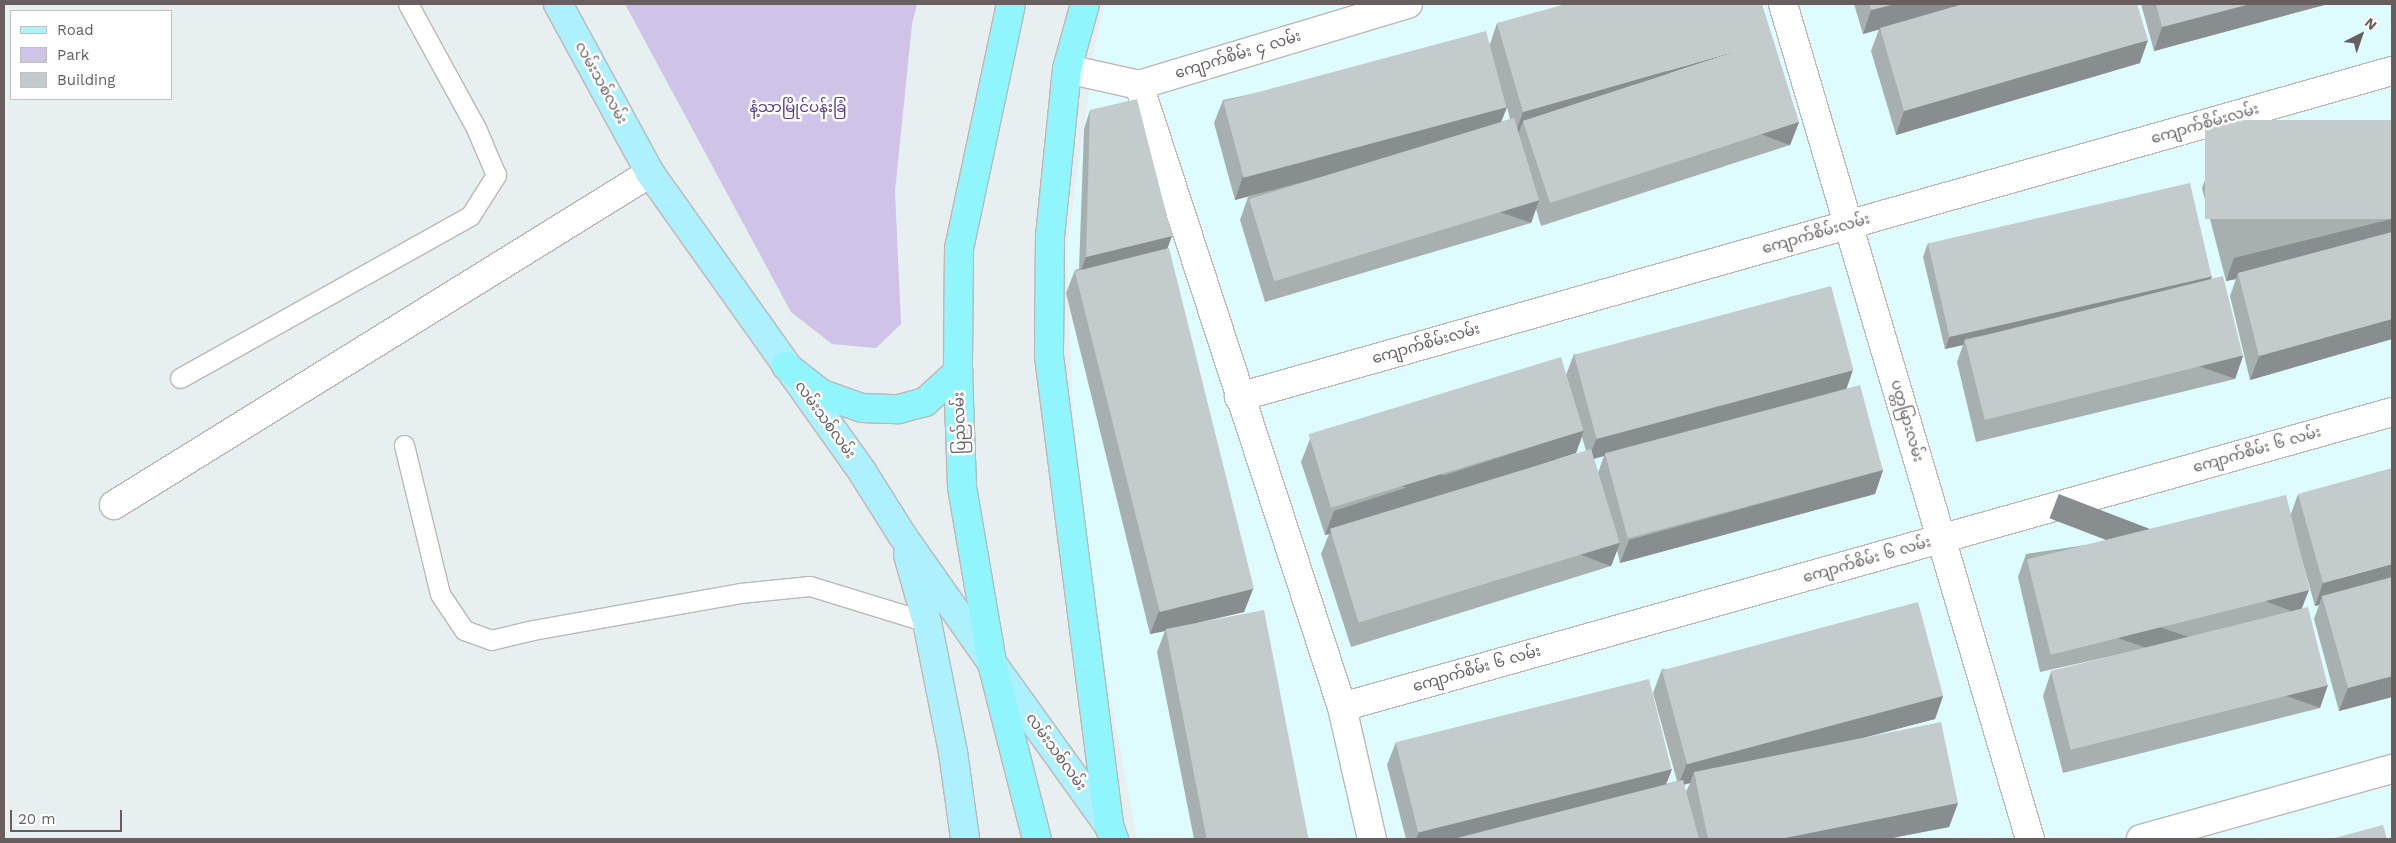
<!DOCTYPE html>
<meta charset="utf-8">
<style>
body{margin:0}
#map{position:relative;width:2396px;height:843px;overflow:hidden;background:#e7eff0;font-family:"Work Sans","Noto Sans Myanmar",sans-serif}
div>[style]{position:absolute}
[style*='--x']{left:calc(var(--x)*1px);top:calc(var(--y)*1px);width:calc(var(--w)*1px);rotate:calc(var(--a)*1deg)}
.commercial>*{inset:0;background:#defbfe}
.green>*{inset:0;background:#cfc3e7}
.roads{filter:drop-shadow(1px 0 #bdb7b7) drop-shadow(-1px 0 #bdb7b7) drop-shadow(0 1px #bdb7b7) drop-shadow(0 -1px #bdb7b7)}
.lane>*{height:19px;margin:-9.5px;padding:0 9.5px;transform-origin:9.5px;border-radius:9.5px;background:#fff}
.street>*{height:28px;margin:-14px;padding:0 14px;transform-origin:14px;border-radius:14px;background:#fff}
.primary>*{height:28px;margin:-14px;padding:0 14px;transform-origin:14px;border-radius:14px;background:#adf1ff}
.highway>*{height:28px;margin:-14px;padding:0 14px;transform-origin:14px;border-radius:14px;background:#91f5fd}
.wall>*{inset:0;background:#a8afaf}
.shaded-wall>*{inset:0;background:#888e8f;transform-origin:0 0}
.building>*{inset:0;background:#c3cbcc;transform-origin:0 0}
span{translate:-50% -50%;white-space:nowrap;text-align:center;line-height:1.15;-webkit-text-stroke:5px #fff;paint-order:stroke}
.street-label{font-size:15px;color:#675e5f}
.park-label{font-size:15px;color:#57388c}
.frame{position:absolute;inset:0;border:5px solid #675e5f;pointer-events:none}
.legend{position:absolute;left:10px;top:10px;width:162px;height:90px;box-sizing:border-box;background:#fff;border:1px solid #c2bfbf;margin:0;padding:6px 9px;list-style:none;font-size:15px;color:#675e5f}
.legend li{display:flex;align-items:center;gap:10px;height:25px}
.legend b{width:25px;border:1px solid #c2bfbf}
.north{position:absolute;left:2336px;top:10px;width:50px;height:50px;-webkit-text-stroke:4px #fff;paint-order:stroke;rotate:41deg;font-size:14px;font-weight:700;line-height:20px;text-align:center;color:#675e5f}
.north::after{content:'';display:block;margin:auto;width:18px;height:22px;background:#675e5f;clip-path:polygon(50% 0,100% 100%,50% 72%,0 100%)}
.scale{position:absolute;left:10px;top:810px;width:112px;height:22px;box-sizing:border-box;border:2px solid #675e5f;border-top:0;padding-left:6px;font-size:15px;line-height:18px;white-space:nowrap;color:#675e5f;-webkit-text-stroke:4px #fff;paint-order:stroke}
</style>
<div id="map">
<div class="commercial">
<div style="clip-path:polygon(1105px 4px,2392px 4px,2392px 839px,1137px 839px,1078px 525px,1066px 254px,1097px 34px)"></div>
</div>
<div class="green">
<div style="clip-path:polygon(625px 4px,917px 4px,912px 24px,895px 191px,901px 324px,876px 348px,832px 344px,791px 312px)"></div>
</div>
<div class="roads">
<div class="lane">
<div style="--x:180;--y:378;--w:332;--a:-29.2"></div>
<div style="--x:470;--y:216;--w:49;--a:-57.6"></div>
<div style="--x:496;--y:175;--w:51;--a:-113.1"></div>
<div style="--x:476;--y:128;--w:141;--a:-118.7"></div>
<div style="--x:404;--y:445;--w:153;--a:76.4"></div>
<div style="--x:440;--y:594;--w:43;--a:56.3"></div>
<div style="--x:464;--y:630;--w:29;--a:20"></div>
<div style="--x:491;--y:640;--w:43;--a:-13.4"></div>
<div style="--x:533;--y:630;--w:210;--a:-10.1"></div>
<div style="--x:740;--y:593;--w:70;--a:-5.7"></div>
<div style="--x:810;--y:586;--w:122;--a:17.1"></div>
</div>
<div class="street">
<div style="--x:1783;--y:4;--w:871;--a:73.52"></div>
<div style="--x:1067;--y:69;--w:74;--a:12.5"></div>
<div style="--x:1139;--y:85;--w:281;--a:-16.8"></div>
<div style="--x:1139;--y:85;--w:654;--a:71.93"></div>
<div style="--x:1342;--y:707;--w:135;--a:77.2"></div>
<div style="--x:1239;--y:397;--w:1198;--a:-15.79"></div>
<div style="--x:114;--y:505;--w:630;--a:-31.77"></div>
<div style="--x:1342;--y:707;--w:1091;--a:-15.69"></div>
<div style="--x:2141;--y:839;--w:261;--a:-15.6"></div>
</div>
<div class="primary">
<div style="--x:558;--y:4;--w:192;--a:61.4"></div>
<div style="--x:650;--y:173;--w:368;--a:54.6"></div>
<div style="--x:863;--y:473;--w:73;--a:57.8"></div>
<div style="--x:902;--y:535;--w:156;--a:54.9"></div>
<div style="--x:992;--y:663;--w:201;--a:54.3"></div>
<div style="--x:908;--y:555;--w:70;--a:74.2"></div>
<div style="--x:927;--y:622;--w:133;--a:78.7"></div>
<div style="--x:953;--y:752;--w:88;--a:82.1"></div>
</div>
<div class="highway">
<div style="--x:1011;--y:4;--w:249;--a:102"></div>
<div style="--x:959;--y:248;--w:124;--a:90.5"></div>
<div style="--x:958;--y:372;--w:115;--a:88"></div>
<div style="--x:962;--y:487;--w:179;--a:80.3"></div>
<div style="--x:992;--y:663;--w:182;--a:75.7"></div>
<div style="--x:1085;--y:4;--w:67;--a:105.5"></div>
<div style="--x:1067;--y:69;--w:168;--a:95.8"></div>
<div style="--x:1050;--y:236;--w:120;--a:90.5"></div>
<div style="--x:1049;--y:356;--w:474;--a:82.7"></div>
<div style="--x:1109;--y:826;--w:14;--a:69"></div>
<div style="--x:786;--y:366;--w:46;--a:37.9"></div>
<div style="--x:822;--y:394;--w:42;--a:19.3"></div>
<div style="--x:862;--y:408;--w:37;--a:2"></div>
<div style="--x:899;--y:409;--w:27;--a:-15"></div>
<div style="--x:925;--y:402;--w:45;--a:-42.3"></div>
</div>
</div>
<div class="wall">
<div style="clip-path:polygon(1854px 4px,2137px 4px,2140px 63px,1896px 135px,1871px 51px,1879px 29px,1863px 34px)"></div>
<div style="clip-path:polygon(2141px 4px,2328px 4px,2154px 51px)"></div>
<div style="clip-path:polygon(evenodd,1497px 23px,1799px 122px,1790px 145px,1541px 226px,1536px 209px,1531px 223px,1265px 302px,1240px 220px,1248px 197px,1274px 189px,1235px 200px,1214px 123px,1223px 100px,1490px 44px,1497px 23px,1507px 107px,1510px 119px,1501px 122px,1507px 107px)"></div>
<div style="clip-path:polygon(1090px 110px,1172px 236px,1167px 248px,1253px 589px,1244px 612px,1197px 623px,1309px 839px,1194px 839px,1157px 652px,1165px 631px,1150px 634px,1066px 293px,1075px 270px,1079px 269px,1084px 129px)"></div>
<div style="clip-path:polygon(2392px 120px,2392px 339px,2250px 380px,2230px 296px,2236px 279px,2226px 281px,2202px 188px,2211px 165px)"></div>
<div style="clip-path:polygon(1928px 243px,2211px 279px,2243px 356px,2235px 379px,1976px 442px,1957px 362px,1963px 345px,1945px 349px,1923px 257px)"></div>
<div style="clip-path:polygon(evenodd,1574px 354px,1847px 389px,1883px 470px,1875px 494px,1620px 563px,1617px 550px,1611px 566px,1351px 647px,1321px 554px,1329px 534px,1325px 535px,1301px 462px,1310px 439px,1566px 375px,1574px 354px,1582px 437px,1586px 451px,1522px 471px,1576px 453px,1582px 437px,1574px 354px,1604px 456px,1598px 473px,1594px 459px,1604px 456px)"></div>
<div style="clip-path:polygon(2298px 494px,2392px 697px,2339px 711px,2314px 619px,2319px 605px,2315px 606px,2302px 560px,2302px 609px,2320px 708px,2063px 773px,2043px 696px,2051px 672px,2143px 649px,2040px 672px,2018px 577px,2026px 554px,2291px 514px)"></div>
<div style="clip-path:polygon(evenodd,1662px 669px,1943px 696px,1935px 719px,1865px 737px,1958px 803px,1949px 827px,1887px 839px,1406px 839px,1387px 765px,1396px 742px,1672px 769px,1666px 784px,1677px 781px,1653px 693px,1662px 669px,1690px 783px,1686px 792px,1684px 785px,1690px 783px)"></div>
</div>
<div class="shaded-wall">
<div style="clip-path:polygon(1895px 4px,1972px 4px,1863px 34px,1871px 10px)"></div>
<div style="clip-path:polygon(2250px 4px,2328px 4px,2154px 51px,2162px 27px)"></div>
<div style="clip-path:polygon(2148px 40px,2140px 63px,1896px 135px,1904px 111px)"></div>
<div style="clip-path:polygon(1744px 49px,1523px 121px,1518px 134px,1515px 135px,1523px 112px)"></div>
<div style="clip-path:polygon(1507px 107px,1498px 130px,1235px 200px,1243px 176px)"></div>
<div style="left:1799px;top:122px;width:25px;height:262px;rotate:111deg"></div>
<div style="left:1539px;top:200px;width:24px;height:276px;rotate:109deg"></div>
<div style="clip-path:polygon(2392px 219px,2392px 240px,2238px 273px,2236px 279px,2226px 281px,2234px 258px)"></div>
<div style="clip-path:polygon(1172px 236px,1165px 255px,1079px 276px,1086px 257px)"></div>
<div style="clip-path:polygon(2212px 276px,2208px 290px,1965px 339px,1963px 345px,1945px 349px,1950px 336px)"></div>
<div style="clip-path:polygon(2392px 319px,2392px 339px,2250px 380px,2259px 356px)"></div>
<div style="left:2243px;top:356px;width:24px;height:266px;rotate:109deg"></div>
<div style="clip-path:polygon(1853px 370px,1845px 393px,1605px 454px,1604px 456px,1588px 460px,1597px 437px)"></div>
<div style="clip-path:polygon(1584px 430px,1576px 453px,1330px 533px,1330px 530px,1329px 534px,1325px 535px,1334px 511px)"></div>
<div style="clip-path:polygon(1883px 470px,1875px 494px,1620px 563px,1629px 540px)"></div>
<div style="left:1620px;top:543px;width:25px;height:272px;rotate:111deg"></div>
<div style="clip-path:polygon(2392px 564px,2392px 585px,2322px 596px,2319px 605px,2315px 606px,2323px 583px)"></div>
<div style="clip-path:polygon(1253px 589px,1244px 612px,1166px 630px,1166px 629px,1165px 631px,1150px 634px,1159px 611px)"></div>
<div style="left:2309px;top:590px;width:26px;height:268px;rotate:111deg"></div>
<div style="clip-path:polygon(2392px 676px,2392px 697px,2339px 711px,2348px 688px)"></div>
<div style="left:2328px;top:685px;width:24px;height:264px;rotate:109deg"></div>
<div style="clip-path:polygon(1943px 696px,1935px 719px,1696px 782px,1694px 772px,1690px 783px,1678px 786px,1687px 763px)"></div>
<div style="clip-path:polygon(1672px 769px,1663px 792px,1475px 839px,1416px 839px,1419px 832px)"></div>
<div style="clip-path:polygon(1958px 803px,1949px 827px,1887px 839px,1780px 839px)"></div>
</div>
<div class="building">
<div style="clip-path:polygon(1566px 4px,1762px 4px,1799px 122px,1550px 203px,1523px 121px,1744px 49px,1523px 112px,1497px 23px)"></div>
<div style="clip-path:polygon(1869px 4px,1895px 4px,1871px 10px)"></div>
<div style="clip-path:polygon(1963px 4px,2137px 4px,2148px 40px,1904px 111px,1880px 28px)"></div>
<div style="clip-path:polygon(2156px 4px,2250px 4px,2162px 27px)"></div>
<div style="left:1486px;top:31px;width:79px;height:272px;rotate:75deg"></div>
<div style="clip-path:polygon(1137px 99px,1172px 236px,1086px 257px,1090px 110px)"></div>
<div style="left:1514px;top:118px;width:86px;height:277px;rotate:73deg"></div>
<div style="left:2392px;top:120px;width:99px;height:187px;rotate:90deg"></div>
<div style="left:2190px;top:183px;width:96px;height:269px;rotate:77deg"></div>
<div style="clip-path:polygon(2392px 232px,2392px 319px,2259px 356px,2238px 273px)"></div>
<div style="left:1169px;top:248px;width:351px;height:97px;rotate:76deg"></div>
<div style="left:2223px;top:276px;width:82px;height:266px;rotate:76deg"></div>
<div style="left:1831px;top:286px;width:87px;height:266px;rotate:75deg"></div>
<div style="left:1561px;top:357px;width:77px;height:264px;rotate:73deg"></div>
<div style="left:1860px;top:385px;width:88px;height:264px;rotate:75deg"></div>
<div style="left:1591px;top:449px;width:98px;height:273px;rotate:73deg"></div>
<div style="clip-path:polygon(2392px 468px,2392px 564px,2323px 583px,2298px 494px)"></div>
<div style="left:2286px;top:495px;width:98px;height:267px;rotate:76deg"></div>
<div style="clip-path:polygon(2392px 577px,2392px 676px,2348px 688px,2322px 596px)"></div>
<div style="left:1918px;top:602px;width:97px;height:265px;rotate:75deg"></div>
<div style="left:2308px;top:607px;width:81px;height:265px;rotate:76deg"></div>
<div style="left:1264px;top:610px;width:233px;height:100px;rotate:79deg"></div>
<div style="left:1649px;top:679px;width:93px;height:261px;rotate:76deg"></div>
<div style="clip-path:polygon(1941px 722px,1958px 803px,1780px 839px,1708px 839px,1694px 772px)"></div>
<div style="clip-path:polygon(1683px 780px,1699px 839px,1453px 839px)"></div>
<div style="clip-path:polygon(2383px 825px,2387px 839px,2331px 839px)"></div>
</div>
<div class="street-label">
<span style="left:1238px;top:55px;rotate:-17deg">ကျောက်စိမ်း ၄ လမ်း</span>
<span style="left:601px;top:83px;rotate:61deg">လမ်းသစ်လမ်း</span>
<span style="left:2205px;top:124px;rotate:-16deg">ကျောက်စိမ်းလမ်း</span>
<span style="left:1816px;top:234px;rotate:-16deg">ကျောက်စိမ်းလမ်း</span>
<span style="left:1426px;top:344px;rotate:-16deg">ကျောက်စိမ်းလမ်း</span>
<span style="left:825px;top:420px;rotate:54deg">လမ်းသစ်လမ်း</span>
<span style="left:1907px;top:421px;rotate:74deg">ပတ္တမြားလမ်း</span>
<span style="left:960px;top:423px;rotate:-92deg">ပြည်လမ်း</span>
<span style="left:2257px;top:450px;rotate:-16deg">ကျောက်စိမ်း ၆ လမ်း</span>
<span style="left:1867px;top:560px;rotate:-16deg">ကျောက်စိမ်း ၆ လမ်း</span>
<span style="left:1477px;top:669px;rotate:-16deg">ကျောက်စိမ်း ၆ လမ်း</span>
<span style="left:1056px;top:752px;rotate:54deg">လမ်းသစ်လမ်း</span>
</div>
<div class="park-label">
<span style="left:798px;top:108px">နံ့သာမြိုင်ပန်းခြံ</span>
</div>
<div class="frame"></div>
<ul class="legend">
<li><b style="height:6px;background:#adf1ff"></b>Road</li>
<li><b style="height:14px;background:#cfc3e7"></b>Park</li>
<li><b style="height:14px;background:#c3cbcc"></b>Building</li>
</ul>
<div class="north">N</div>
<div class="scale">20 m</div>
</div>
